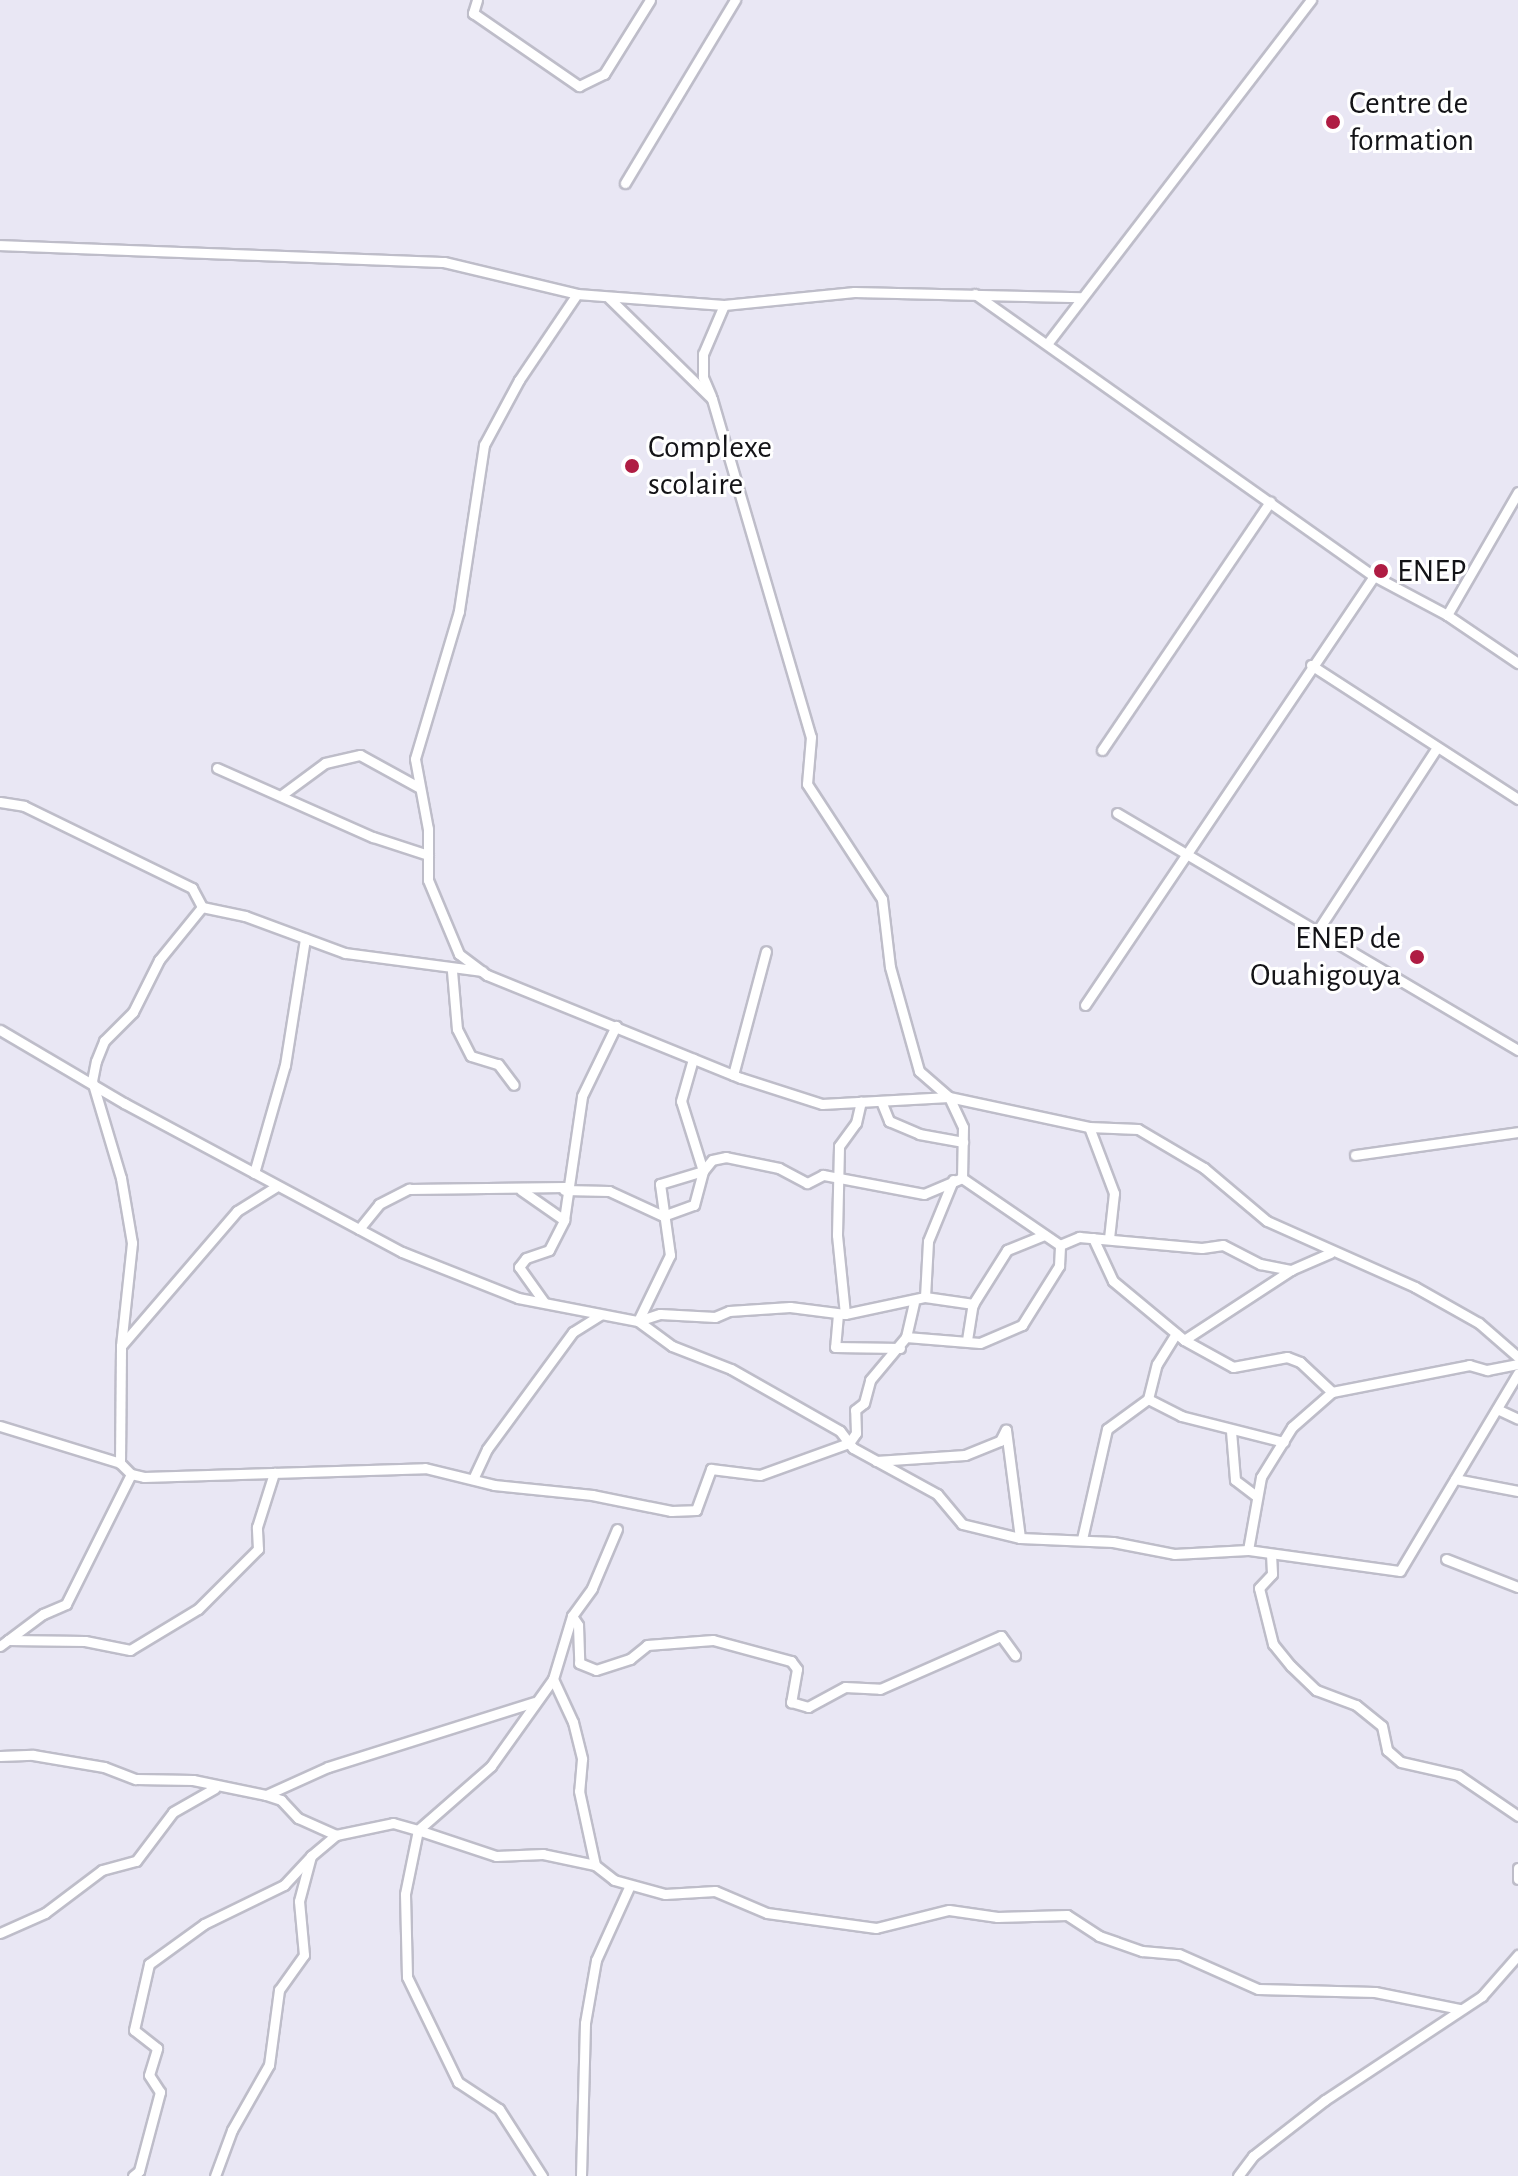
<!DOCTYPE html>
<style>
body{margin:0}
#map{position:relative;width:1518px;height:2176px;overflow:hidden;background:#e9e7f4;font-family:"Alegreya Sans",sans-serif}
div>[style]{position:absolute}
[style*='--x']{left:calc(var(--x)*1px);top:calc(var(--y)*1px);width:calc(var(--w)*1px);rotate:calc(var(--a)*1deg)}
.roads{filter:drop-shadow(2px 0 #bebdc9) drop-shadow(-2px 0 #bebdc9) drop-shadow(0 2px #bebdc9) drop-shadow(0 -2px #bebdc9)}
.minor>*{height:9px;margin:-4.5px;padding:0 4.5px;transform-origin:4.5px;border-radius:4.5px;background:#fff}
.dots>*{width:22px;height:22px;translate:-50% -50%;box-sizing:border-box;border:4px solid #fff;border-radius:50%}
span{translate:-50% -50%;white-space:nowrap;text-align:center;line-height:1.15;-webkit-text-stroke:6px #fff;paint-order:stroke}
.poi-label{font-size:32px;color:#131317}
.left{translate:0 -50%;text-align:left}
.right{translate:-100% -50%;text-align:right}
</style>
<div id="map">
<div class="roads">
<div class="minor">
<div style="--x:477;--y:0;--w:14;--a:107"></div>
<div style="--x:473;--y:13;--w:129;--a:34.6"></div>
<div style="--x:579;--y:86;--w:28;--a:-26"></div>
<div style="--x:604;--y:74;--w:87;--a:-58.1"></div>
<div style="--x:625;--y:183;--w:214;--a:-59"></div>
<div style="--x:0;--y:245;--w:444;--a:2.2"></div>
<div style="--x:444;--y:262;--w:137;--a:13.5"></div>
<div style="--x:577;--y:294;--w:147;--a:4.3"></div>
<div style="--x:724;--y:305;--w:131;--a:-5.7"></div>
<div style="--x:854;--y:292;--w:227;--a:1.3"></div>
<div style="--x:577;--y:294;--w:104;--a:124"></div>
<div style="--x:519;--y:380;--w:74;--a:118.3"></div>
<div style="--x:484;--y:445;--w:168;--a:98.6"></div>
<div style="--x:459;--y:611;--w:154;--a:106.6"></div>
<div style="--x:415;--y:759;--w:71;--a:79.5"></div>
<div style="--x:428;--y:829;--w:51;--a:90"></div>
<div style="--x:428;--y:880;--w:80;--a:67.3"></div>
<div style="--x:459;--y:954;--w:35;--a:37"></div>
<div style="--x:487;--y:975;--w:274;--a:22.1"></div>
<div style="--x:741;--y:1078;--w:85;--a:17.8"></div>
<div style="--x:822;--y:1104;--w:127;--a:-3.2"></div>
<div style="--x:949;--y:1097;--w:143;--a:12.1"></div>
<div style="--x:1089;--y:1127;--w:49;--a:2.3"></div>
<div style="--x:1138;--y:1129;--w:77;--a:30.6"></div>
<div style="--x:1204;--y:1168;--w:82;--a:40.1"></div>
<div style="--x:1267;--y:1221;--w:162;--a:24"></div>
<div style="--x:1415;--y:1287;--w:73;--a:29.4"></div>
<div style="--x:1479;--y:1323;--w:52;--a:41.1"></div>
<div style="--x:975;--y:294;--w:489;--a:35.3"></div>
<div style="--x:1374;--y:576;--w:83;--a:28.1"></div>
<div style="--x:1447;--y:615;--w:86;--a:34.1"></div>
<div style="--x:609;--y:298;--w:144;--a:44.4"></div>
<div style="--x:712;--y:399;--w:352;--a:73.7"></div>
<div style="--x:811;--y:737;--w:47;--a:94.9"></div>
<div style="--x:807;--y:784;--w:137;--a:56.9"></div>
<div style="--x:882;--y:899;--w:68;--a:83.3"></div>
<div style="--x:890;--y:967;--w:108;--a:74.4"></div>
<div style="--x:919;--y:1071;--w:40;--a:41"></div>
<div style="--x:949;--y:1097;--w:33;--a:65"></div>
<div style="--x:963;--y:1127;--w:51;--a:91.1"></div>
<div style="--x:962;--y:1178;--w:119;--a:34.4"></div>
<div style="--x:1047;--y:344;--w:434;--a:-52.5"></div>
<div style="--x:711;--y:396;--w:21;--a:-113"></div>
<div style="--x:703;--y:377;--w:23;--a:-90"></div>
<div style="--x:703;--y:354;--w:53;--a:-66.8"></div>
<div style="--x:1447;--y:615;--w:142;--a:-60"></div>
<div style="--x:1311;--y:665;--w:247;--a:32.9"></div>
<div style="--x:1102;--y:750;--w:300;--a:-55.9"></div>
<div style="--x:217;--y:768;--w:171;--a:23.9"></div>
<div style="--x:373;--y:837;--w:58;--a:18.1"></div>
<div style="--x:283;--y:794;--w:52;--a:-36.4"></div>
<div style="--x:325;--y:763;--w:36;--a:-13"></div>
<div style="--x:360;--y:755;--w:68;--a:28.8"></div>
<div style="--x:0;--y:802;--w:24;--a:9"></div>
<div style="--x:24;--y:806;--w:187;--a:26"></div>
<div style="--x:192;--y:888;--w:21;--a:62"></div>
<div style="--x:1117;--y:813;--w:466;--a:30.6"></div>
<div style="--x:1316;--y:933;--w:220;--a:-56.9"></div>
<div style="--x:452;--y:971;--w:58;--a:85.1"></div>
<div style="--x:457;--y:1029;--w:30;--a:63"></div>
<div style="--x:471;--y:1056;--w:28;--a:17"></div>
<div style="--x:498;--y:1064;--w:26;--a:53"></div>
<div style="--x:1085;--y:1005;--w:517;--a:-56.03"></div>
<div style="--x:0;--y:1030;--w:144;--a:30.5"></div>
<div style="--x:124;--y:1103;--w:315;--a:28.2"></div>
<div style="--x:402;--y:1252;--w:125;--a:21.6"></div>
<div style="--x:518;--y:1298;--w:122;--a:10.9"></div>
<div style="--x:638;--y:1321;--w:42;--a:36.3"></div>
<div style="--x:672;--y:1346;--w:63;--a:21.3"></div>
<div style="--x:731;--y:1369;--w:125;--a:29.6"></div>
<div style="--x:840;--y:1431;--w:21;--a:53"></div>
<div style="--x:853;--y:1448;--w:96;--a:28.7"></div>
<div style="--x:937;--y:1494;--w:39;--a:50"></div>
<div style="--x:962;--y:1524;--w:60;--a:13.6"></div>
<div style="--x:1020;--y:1538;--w:93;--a:2.5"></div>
<div style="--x:1113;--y:1542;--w:62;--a:11.1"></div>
<div style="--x:1174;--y:1554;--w:74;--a:-3.1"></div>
<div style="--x:1248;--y:1550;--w:153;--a:7.9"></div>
<div style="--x:1400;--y:1571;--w:230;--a:-59.2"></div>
<div style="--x:733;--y:1075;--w:128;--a:-75.1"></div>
<div style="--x:881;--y:1101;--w:22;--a:68"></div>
<div style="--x:889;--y:1121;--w:33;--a:23"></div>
<div style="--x:919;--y:1134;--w:45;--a:10.3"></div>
<div style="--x:1089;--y:1127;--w:71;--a:69.3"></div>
<div style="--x:1114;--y:1193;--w:45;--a:96.3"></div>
<div style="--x:1355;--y:1155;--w:165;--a:-8"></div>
<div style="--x:254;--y:1173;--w:112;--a:-74"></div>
<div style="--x:285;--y:1065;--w:128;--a:-81"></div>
<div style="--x:962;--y:1178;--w:41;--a:157.2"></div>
<div style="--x:924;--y:1194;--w:103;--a:-169.3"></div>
<div style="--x:823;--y:1175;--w:18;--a:153"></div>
<div style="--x:807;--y:1183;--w:32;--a:-152"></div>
<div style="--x:779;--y:1168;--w:54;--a:-168.3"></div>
<div style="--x:726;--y:1157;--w:14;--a:168"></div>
<div style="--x:712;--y:1160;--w:14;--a:129"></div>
<div style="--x:703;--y:1171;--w:45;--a:163.2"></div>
<div style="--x:660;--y:1184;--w:72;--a:82"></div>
<div style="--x:670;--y:1255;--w:73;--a:115.9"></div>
<div style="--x:638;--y:1321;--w:23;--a:-18"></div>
<div style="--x:660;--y:1314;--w:55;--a:3.1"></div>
<div style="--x:715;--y:1317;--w:15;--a:-23"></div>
<div style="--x:729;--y:1311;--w:61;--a:-3.8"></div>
<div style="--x:790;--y:1307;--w:55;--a:7.3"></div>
<div style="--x:845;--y:1314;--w:82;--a:-12"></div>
<div style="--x:925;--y:1297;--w:49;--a:8.3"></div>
<div style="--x:973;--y:1304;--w:64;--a:-57.8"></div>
<div style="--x:1007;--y:1250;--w:40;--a:-22"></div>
<div style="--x:521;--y:1190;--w:52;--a:34.9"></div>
<div style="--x:564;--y:1190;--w:45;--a:1.3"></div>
<div style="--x:609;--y:1191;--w:60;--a:24.8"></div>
<div style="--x:663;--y:1216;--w:33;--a:-20"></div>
<div style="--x:694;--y:1205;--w:35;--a:-75"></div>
<div style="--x:703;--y:1171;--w:73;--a:-107.4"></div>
<div style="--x:681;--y:1101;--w:44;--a:-74.1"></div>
<div style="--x:359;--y:1229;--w:32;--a:-51"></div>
<div style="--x:379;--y:1204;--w:34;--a:-27"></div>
<div style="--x:409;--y:1189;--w:156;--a:-0.7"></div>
<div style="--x:1093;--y:1238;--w:47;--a:65.1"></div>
<div style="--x:1113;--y:1281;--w:92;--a:39.7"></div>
<div style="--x:1184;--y:1340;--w:128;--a:-33.2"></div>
<div style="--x:1291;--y:1270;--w:43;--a:-23.6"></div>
<div style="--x:1060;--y:1245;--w:21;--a:-23"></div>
<div style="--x:1079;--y:1237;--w:123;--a:5.1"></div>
<div style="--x:1202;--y:1248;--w:21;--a:-8"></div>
<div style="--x:1223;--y:1245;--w:42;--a:27.2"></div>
<div style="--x:1260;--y:1264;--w:32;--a:11"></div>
<div style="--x:925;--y:1297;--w:56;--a:-86.9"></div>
<div style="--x:928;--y:1241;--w:66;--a:-67.7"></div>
<div style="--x:544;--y:1302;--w:43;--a:-125.5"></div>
<div style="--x:519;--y:1267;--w:11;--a:-52"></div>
<div style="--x:526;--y:1258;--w:24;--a:-19"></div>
<div style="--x:549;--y:1250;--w:34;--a:-63"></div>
<div style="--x:564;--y:1220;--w:125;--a:-81.7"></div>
<div style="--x:582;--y:1096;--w:78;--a:-64.1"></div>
<div style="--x:838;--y:1314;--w:33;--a:95"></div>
<div style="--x:835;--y:1347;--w:65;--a:0.9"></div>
<div style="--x:845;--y:1314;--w:79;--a:-95.8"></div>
<div style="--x:837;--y:1235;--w:89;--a:-88.7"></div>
<div style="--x:839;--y:1146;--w:29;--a:-54"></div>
<div style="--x:856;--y:1123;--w:22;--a:-77"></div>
<div style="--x:906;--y:1337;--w:74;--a:4.6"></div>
<div style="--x:980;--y:1343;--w:46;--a:-23.2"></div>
<div style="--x:1022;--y:1325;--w:70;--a:-57.9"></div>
<div style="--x:1059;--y:1266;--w:21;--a:-87"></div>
<div style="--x:967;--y:1340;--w:36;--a:-81"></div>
<div style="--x:1184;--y:1340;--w:56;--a:28.9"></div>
<div style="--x:1233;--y:1367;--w:55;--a:-10.5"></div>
<div style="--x:1287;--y:1357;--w:14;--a:21"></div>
<div style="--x:1300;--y:1362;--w:44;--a:43.2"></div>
<div style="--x:121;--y:1346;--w:104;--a:-83.9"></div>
<div style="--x:132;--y:1243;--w:66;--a:-99.6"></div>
<div style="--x:121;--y:1178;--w:101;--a:-106.6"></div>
<div style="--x:92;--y:1081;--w:20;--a:-79"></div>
<div style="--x:96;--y:1061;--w:22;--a:-68"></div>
<div style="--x:104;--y:1041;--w:41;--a:-45"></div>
<div style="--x:133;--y:1012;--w:58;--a:-63.4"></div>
<div style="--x:159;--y:960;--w:68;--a:-50.9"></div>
<div style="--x:202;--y:907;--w:44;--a:11.8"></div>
<div style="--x:245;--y:916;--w:107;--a:20.3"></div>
<div style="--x:345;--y:953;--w:138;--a:7.5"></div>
<div style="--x:1148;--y:1399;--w:37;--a:27"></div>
<div style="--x:1181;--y:1416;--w:106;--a:14.2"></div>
<div style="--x:1497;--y:1409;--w:23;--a:25"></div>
<div style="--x:0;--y:1426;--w:126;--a:17.1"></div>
<div style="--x:120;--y:1463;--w:16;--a:45"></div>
<div style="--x:131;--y:1474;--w:13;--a:13"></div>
<div style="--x:144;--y:1477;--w:281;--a:-1.8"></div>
<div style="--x:425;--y:1468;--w:71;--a:13.8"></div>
<div style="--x:494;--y:1485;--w:99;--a:5.8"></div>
<div style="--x:592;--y:1495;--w:81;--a:11.4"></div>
<div style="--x:671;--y:1511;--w:25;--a:-2"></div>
<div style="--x:696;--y:1510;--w:44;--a:-69.9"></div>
<div style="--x:711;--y:1469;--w:49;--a:7"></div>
<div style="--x:760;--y:1475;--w:95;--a:-19.8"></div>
<div style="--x:849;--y:1443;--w:12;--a:-55"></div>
<div style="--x:856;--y:1433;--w:23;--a:-92"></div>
<div style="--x:855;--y:1410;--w:11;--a:-38"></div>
<div style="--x:864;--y:1403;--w:24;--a:-75"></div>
<div style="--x:870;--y:1380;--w:56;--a:-50.1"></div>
<div style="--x:906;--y:1337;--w:35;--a:-77"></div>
<div style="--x:1006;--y:1430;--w:109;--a:82.6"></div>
<div style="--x:1231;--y:1431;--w:49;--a:85.3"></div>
<div style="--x:1235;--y:1480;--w:25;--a:37"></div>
<div style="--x:876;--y:1461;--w:89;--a:-3.9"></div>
<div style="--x:965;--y:1455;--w:38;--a:-22"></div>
<div style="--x:1000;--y:1441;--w:13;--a:-63"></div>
<div style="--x:120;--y:1463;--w:117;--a:-89.5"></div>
<div style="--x:121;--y:1346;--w:178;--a:-49.3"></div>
<div style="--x:237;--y:1211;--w:47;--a:-32"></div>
<div style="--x:473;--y:1479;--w:33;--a:-65"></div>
<div style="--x:487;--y:1449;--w:145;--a:-53.7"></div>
<div style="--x:573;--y:1332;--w:32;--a:-32"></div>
<div style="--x:1455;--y:1479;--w:64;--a:10.8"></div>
<div style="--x:1082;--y:1539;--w:113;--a:-77.2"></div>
<div style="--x:1107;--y:1429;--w:51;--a:-36.2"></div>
<div style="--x:1148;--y:1399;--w:36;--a:-76"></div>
<div style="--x:1157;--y:1364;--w:36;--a:-58"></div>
<div style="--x:1248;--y:1550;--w:74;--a:-79.9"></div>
<div style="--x:1261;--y:1477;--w:59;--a:-58.2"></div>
<div style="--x:1292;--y:1427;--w:53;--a:-41.2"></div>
<div style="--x:1332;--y:1392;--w:140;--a:-11.1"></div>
<div style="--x:1469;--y:1365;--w:19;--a:16"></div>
<div style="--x:1487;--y:1370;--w:32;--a:-11"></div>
<div style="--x:1271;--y:1554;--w:20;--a:87"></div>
<div style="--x:1272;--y:1574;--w:19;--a:133"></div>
<div style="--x:1259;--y:1588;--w:58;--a:76"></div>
<div style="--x:1273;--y:1644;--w:28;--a:51"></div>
<div style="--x:1291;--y:1666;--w:35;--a:44"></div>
<div style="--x:1316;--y:1690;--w:43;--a:20.6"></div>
<div style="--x:1356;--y:1705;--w:33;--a:39"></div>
<div style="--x:1382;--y:1726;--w:25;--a:78"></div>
<div style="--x:1387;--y:1750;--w:18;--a:41"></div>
<div style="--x:1401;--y:1762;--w:58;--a:12.8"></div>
<div style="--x:1458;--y:1775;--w:73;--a:34.3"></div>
<div style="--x:1446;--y:1559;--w:77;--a:21.3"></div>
<div style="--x:572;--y:1616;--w:11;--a:56"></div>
<div style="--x:578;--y:1625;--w:38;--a:88"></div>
<div style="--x:579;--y:1663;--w:18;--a:22"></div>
<div style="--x:596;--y:1670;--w:36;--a:-18"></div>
<div style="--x:630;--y:1659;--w:22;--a:-39"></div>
<div style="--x:647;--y:1645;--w:66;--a:-4.3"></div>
<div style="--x:713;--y:1640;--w:81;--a:15.1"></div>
<div style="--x:791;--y:1661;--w:10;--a:53"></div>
<div style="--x:797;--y:1669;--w:34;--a:100"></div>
<div style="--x:791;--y:1702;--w:18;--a:16"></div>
<div style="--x:808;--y:1707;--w:42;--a:-28.4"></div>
<div style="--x:845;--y:1687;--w:35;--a:3"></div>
<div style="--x:880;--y:1689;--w:132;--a:-23.7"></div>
<div style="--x:1001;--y:1636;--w:24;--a:54"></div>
<div style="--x:8;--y:1640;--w:77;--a:0.7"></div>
<div style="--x:85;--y:1641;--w:46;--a:11.3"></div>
<div style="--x:130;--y:1650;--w:79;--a:-31.1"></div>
<div style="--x:198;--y:1609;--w:85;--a:-45"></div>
<div style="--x:258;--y:1549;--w:22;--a:-93"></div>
<div style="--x:257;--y:1527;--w:57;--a:-72.5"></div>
<div style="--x:0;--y:1646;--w:54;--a:-36.7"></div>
<div style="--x:43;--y:1614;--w:25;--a:-23"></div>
<div style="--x:66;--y:1604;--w:145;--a:-63.4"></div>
<div style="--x:553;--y:1679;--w:66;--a:-73.2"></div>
<div style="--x:572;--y:1616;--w:34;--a:-54"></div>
<div style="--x:592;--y:1588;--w:64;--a:-67"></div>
<div style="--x:0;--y:1756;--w:33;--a:-2"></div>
<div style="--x:33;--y:1755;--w:72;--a:9.6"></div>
<div style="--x:104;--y:1767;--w:34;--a:21"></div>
<div style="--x:136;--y:1779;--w:57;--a:1"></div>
<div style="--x:193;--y:1780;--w:75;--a:11.6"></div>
<div style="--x:266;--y:1795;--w:68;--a:-24.3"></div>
<div style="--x:328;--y:1767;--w:216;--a:-17.5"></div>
<div style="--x:266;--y:1795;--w:16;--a:18"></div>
<div style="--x:281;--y:1800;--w:25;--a:47"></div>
<div style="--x:298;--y:1818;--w:42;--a:24.1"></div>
<div style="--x:336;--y:1835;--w:58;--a:-11.9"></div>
<div style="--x:393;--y:1823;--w:26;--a:16"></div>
<div style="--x:418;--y:1830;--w:65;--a:101.5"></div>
<div style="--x:405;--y:1894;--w:83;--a:88.6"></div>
<div style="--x:407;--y:1977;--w:117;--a:64.1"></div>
<div style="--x:458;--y:2082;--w:49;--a:33.4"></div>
<div style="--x:499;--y:2109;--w:80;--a:57.3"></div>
<div style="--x:595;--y:1865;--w:53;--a:-168.1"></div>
<div style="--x:543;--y:1854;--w:47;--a:177.6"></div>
<div style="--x:496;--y:1856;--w:82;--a:-161.6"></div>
<div style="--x:418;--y:1830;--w:97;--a:-41.2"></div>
<div style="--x:491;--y:1766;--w:107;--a:-54.5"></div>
<div style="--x:553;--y:1679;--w:47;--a:65.1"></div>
<div style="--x:573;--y:1722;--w:38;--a:76"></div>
<div style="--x:582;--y:1759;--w:32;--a:95"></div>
<div style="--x:579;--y:1791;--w:76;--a:77.8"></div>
<div style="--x:595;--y:1865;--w:24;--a:38"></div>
<div style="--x:614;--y:1880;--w:53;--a:15.4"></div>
<div style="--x:665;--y:1894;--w:50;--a:-3.4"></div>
<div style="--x:715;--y:1891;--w:56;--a:22.9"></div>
<div style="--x:767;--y:1913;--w:110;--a:7.8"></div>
<div style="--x:876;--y:1928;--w:75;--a:-13.9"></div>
<div style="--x:949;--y:1910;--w:49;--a:8.3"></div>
<div style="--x:997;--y:1917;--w:70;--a:-1.6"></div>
<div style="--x:1067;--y:1915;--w:38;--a:33"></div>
<div style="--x:1099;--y:1936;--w:46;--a:19.2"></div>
<div style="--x:1142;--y:1951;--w:37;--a:5"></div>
<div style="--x:1179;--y:1954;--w:86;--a:23.9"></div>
<div style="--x:1258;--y:1989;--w:117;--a:1.5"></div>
<div style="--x:1375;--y:1992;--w:87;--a:11.3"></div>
<div style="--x:1518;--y:1868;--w:11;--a:90"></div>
<div style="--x:0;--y:1933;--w:49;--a:-24"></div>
<div style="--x:45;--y:1913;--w:71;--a:-37"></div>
<div style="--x:102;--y:1870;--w:35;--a:-15"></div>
<div style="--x:136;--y:1861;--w:61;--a:-52.9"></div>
<div style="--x:173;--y:1812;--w:48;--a:-29.7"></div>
<div style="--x:133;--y:2176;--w:8;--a:-40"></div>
<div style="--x:139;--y:2171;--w:82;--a:-75.1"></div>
<div style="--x:160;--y:2092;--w:20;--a:-123"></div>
<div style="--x:149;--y:2075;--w:28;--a:-73"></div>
<div style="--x:157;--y:2048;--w:29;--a:-142"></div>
<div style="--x:134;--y:2030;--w:68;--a:-77.2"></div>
<div style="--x:149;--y:1964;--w:68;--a:-36"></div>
<div style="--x:204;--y:1924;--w:89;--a:-26"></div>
<div style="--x:284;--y:1885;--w:40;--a:-47"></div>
<div style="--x:215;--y:2176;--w:49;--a:-69.7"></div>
<div style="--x:232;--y:2130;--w:75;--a:-60.4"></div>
<div style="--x:269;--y:2065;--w:76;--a:-82.4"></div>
<div style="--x:279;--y:1990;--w:43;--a:-54.5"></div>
<div style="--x:304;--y:1955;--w:54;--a:-95.3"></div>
<div style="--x:299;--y:1901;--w:47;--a:-75.1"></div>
<div style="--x:311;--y:1856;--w:33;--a:-40"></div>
<div style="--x:581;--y:2176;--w:153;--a:-88.5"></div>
<div style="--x:585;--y:2023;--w:64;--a:-80.1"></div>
<div style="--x:596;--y:1960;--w:82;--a:-65.6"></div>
<div style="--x:1238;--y:2176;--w:25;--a:-53"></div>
<div style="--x:1253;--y:2156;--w:91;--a:-37.9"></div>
<div style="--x:1325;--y:2100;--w:188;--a:-33.5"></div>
<div style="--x:1482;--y:1996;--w:55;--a:-48.7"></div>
</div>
</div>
<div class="dots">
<div style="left:1333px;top:122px;background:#af1c43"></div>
<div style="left:632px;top:466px;background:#af1c43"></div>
<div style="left:1381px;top:571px;background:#af1c43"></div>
<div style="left:1417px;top:957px;background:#af1c43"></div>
</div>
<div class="poi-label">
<span class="left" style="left:1349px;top:122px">Centre de<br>formation</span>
<span class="left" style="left:648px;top:466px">Complexe<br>scolaire</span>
<span class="left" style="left:1397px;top:571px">ENEP</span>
<span class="right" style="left:1401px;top:957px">ENEP de<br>Ouahigouya</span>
</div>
</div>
